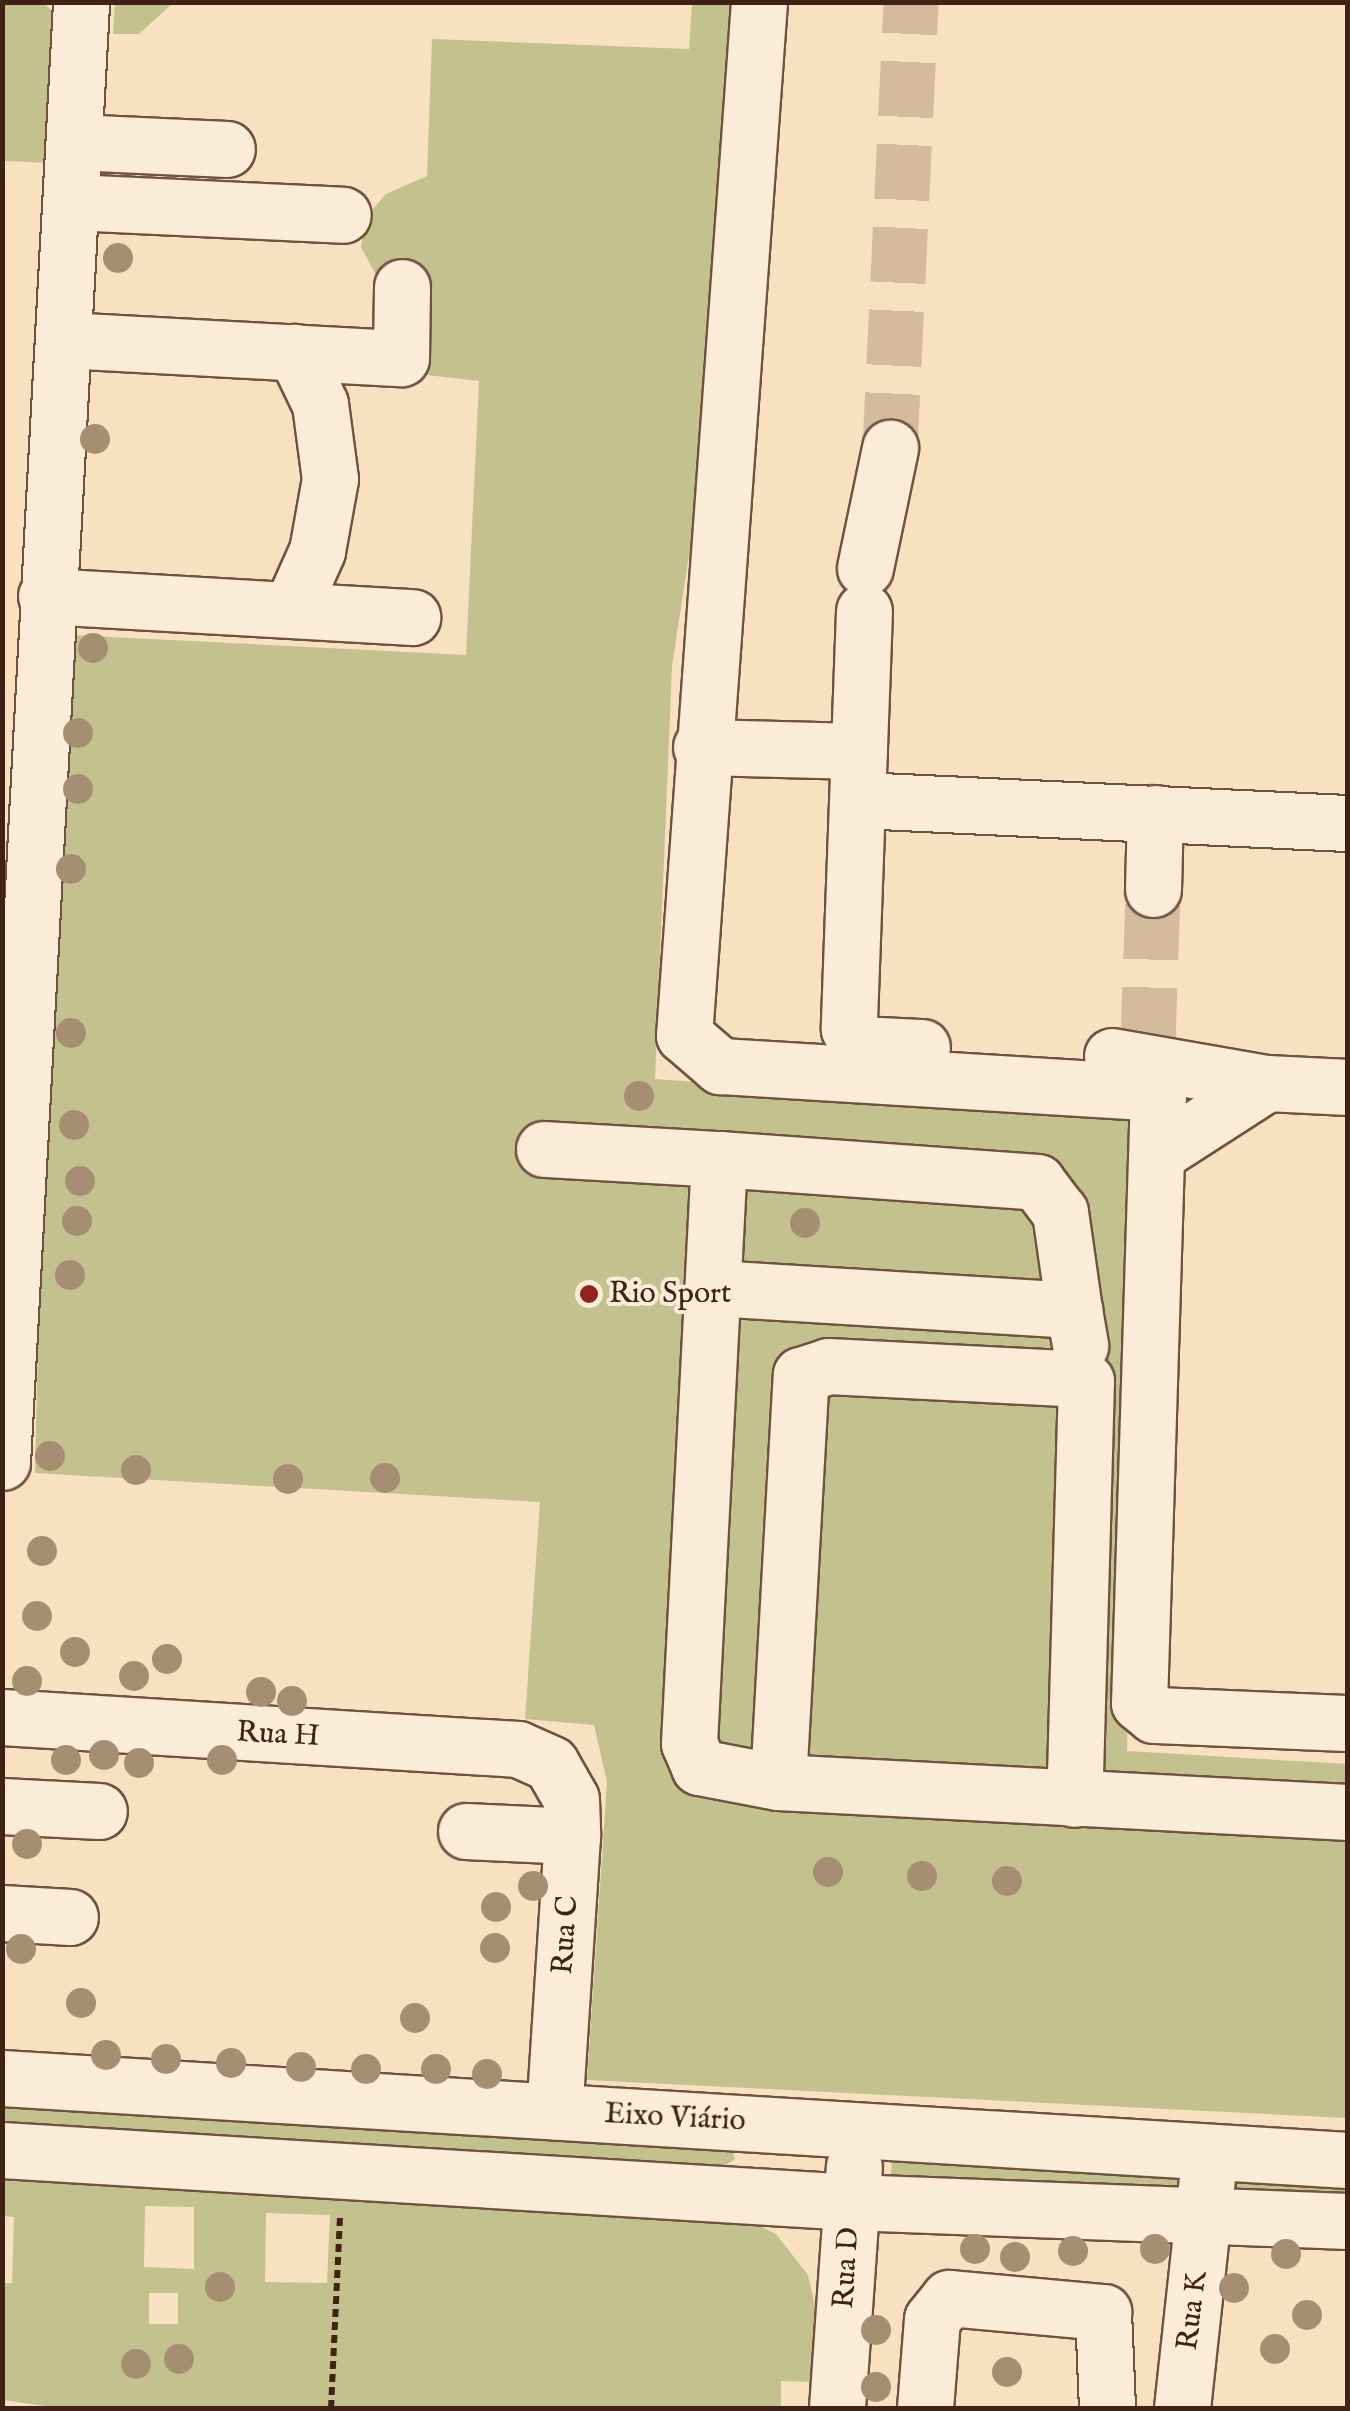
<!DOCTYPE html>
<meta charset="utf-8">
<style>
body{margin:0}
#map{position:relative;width:1350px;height:2411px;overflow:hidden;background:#f8e1c0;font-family:"IM FELL English",serif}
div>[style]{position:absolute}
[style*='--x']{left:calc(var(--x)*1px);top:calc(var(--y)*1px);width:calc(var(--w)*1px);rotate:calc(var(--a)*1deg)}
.green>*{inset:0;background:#c3c18e}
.minor-tunnel>*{height:55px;margin-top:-27.5px;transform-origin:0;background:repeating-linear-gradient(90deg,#d4bb9e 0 55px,transparent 0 83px)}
.path>*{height:6px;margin-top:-3px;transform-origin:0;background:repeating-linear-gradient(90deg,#422214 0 8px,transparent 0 13px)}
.roads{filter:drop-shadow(2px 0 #70523f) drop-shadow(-2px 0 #70523f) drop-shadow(0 2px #70523f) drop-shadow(0 -2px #70523f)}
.minor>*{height:55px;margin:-27.5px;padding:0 27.5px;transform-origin:27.5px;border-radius:27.5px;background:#faecd6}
.trees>*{width:30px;height:30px;margin:-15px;border-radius:50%;background:#a68e72}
.dots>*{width:28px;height:28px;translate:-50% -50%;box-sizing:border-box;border:5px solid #faecd6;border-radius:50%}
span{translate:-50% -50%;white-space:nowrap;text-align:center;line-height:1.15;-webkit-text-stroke:8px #faecd6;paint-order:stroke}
.poi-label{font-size:30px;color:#422214}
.left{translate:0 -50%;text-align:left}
.street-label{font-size:30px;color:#422214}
.frame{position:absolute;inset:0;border:5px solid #422214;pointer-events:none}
</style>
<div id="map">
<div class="green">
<div style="clip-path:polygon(3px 3px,44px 3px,55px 14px,54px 163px,3px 161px)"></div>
<div style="clip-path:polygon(115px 3px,115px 2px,173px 3px,139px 34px,113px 34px)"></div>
<div style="clip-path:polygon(692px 3px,734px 3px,706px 555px,689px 555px,672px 666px,655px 1079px,1142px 1114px,1127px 1751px,1347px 1764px,1347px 2118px,587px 2080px,607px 1782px,594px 1725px,525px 1719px,540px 1502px,35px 1473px,44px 1078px,71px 635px,466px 655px,479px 381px,427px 375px,429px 282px,376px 275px,361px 247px,366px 217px,386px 194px,427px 176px,432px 39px,689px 49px)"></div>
<div style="clip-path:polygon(2px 2105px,731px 2145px,735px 2159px,723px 2167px,3px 2129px)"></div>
<div style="clip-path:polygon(892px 2157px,1178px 2169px,1184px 2191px,891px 2176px)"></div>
<div style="clip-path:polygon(evenodd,2px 2175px,743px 2218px,776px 2234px,808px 2275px,816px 2310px,813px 2382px,781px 2381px,781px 2408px,59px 2408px,3px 2400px,3px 2283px,12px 2283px,14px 2217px,3px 2216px,2px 2175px,145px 2206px,194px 2207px,194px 2269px,144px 2267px,145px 2206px,2px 2175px,266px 2213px,330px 2215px,327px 2283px,265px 2282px,266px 2213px,2px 2175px,149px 2293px,178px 2293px,178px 2324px,149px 2324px,149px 2293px)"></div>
<div style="clip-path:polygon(1347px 2178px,1347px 2202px,1232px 2193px,1228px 2180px)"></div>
</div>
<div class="minor-tunnel">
<div style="--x:890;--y:448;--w:446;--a:-87.3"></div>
<div style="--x:1148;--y:1042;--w:153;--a:-88.1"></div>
</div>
<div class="path">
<div style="--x:331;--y:2408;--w:191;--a:-87.3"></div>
</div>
<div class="roads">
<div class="minor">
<div style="--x:759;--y:2;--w:1036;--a:94.15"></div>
<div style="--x:684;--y:1035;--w:48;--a:40.7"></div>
<div style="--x:720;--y:1066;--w:439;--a:3.5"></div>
<div style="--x:1158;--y:1093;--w:610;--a:91.78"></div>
<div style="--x:1139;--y:1703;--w:19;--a:39"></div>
<div style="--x:1154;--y:1715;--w:194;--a:2.4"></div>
<div style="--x:74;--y:142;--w:153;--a:2.6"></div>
<div style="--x:72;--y:202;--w:271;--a:2.7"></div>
<div style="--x:64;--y:340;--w:337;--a:3.1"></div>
<div style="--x:401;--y:358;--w:71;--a:-89.2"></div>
<div style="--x:865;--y:568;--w:123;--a:-78.2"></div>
<div style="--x:46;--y:596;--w:367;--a:3.3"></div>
<div style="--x:291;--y:609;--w:64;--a:-65.9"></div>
<div style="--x:317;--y:551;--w:73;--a:-79.8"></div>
<div style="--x:330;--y:479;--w:76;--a:-97.6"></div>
<div style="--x:320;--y:404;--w:58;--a:-115.7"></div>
<div style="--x:864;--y:611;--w:418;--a:92.1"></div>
<div style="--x:849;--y:1029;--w:20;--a:49"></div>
<div style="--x:862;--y:1044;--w:60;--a:2.9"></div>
<div style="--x:701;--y:747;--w:158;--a:1.5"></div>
<div style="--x:859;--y:800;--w:490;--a:2.7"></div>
<div style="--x:1153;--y:889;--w:76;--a:-88.5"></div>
<div style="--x:1112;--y:1056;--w:157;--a:9.9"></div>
<div style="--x:544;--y:1149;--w:175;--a:3.3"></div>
<div style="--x:719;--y:1159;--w:585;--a:92.94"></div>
<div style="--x:689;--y:1743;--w:26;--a:67"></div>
<div style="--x:699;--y:1767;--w:80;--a:10.8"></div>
<div style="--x:778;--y:1782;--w:571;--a:3.01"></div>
<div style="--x:1160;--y:1152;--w:127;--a:-32.8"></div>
<div style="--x:1267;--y:1083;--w:81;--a:2.8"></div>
<div style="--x:719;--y:1159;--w:319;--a:4.1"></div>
<div style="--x:1037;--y:1182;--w:38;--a:53"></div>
<div style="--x:1060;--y:1212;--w:99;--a:81.9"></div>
<div style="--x:713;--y:1288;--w:362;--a:3.5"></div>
<div style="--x:1074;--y:1310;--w:36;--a:80"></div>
<div style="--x:2;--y:1462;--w:1462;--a:-86.9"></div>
<div style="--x:2;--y:1717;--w:517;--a:3.55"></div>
<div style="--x:518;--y:1749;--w:36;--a:24"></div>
<div style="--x:551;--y:1764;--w:40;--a:60.3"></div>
<div style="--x:571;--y:1799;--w:37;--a:88"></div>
<div style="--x:572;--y:1836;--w:276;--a:93.7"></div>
<div style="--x:778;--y:1782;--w:408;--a:-86.8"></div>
<div style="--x:801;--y:1375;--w:28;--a:-18"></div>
<div style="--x:828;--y:1366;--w:236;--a:2.9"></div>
<div style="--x:1064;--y:1378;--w:22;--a:8"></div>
<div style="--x:1086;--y:1381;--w:418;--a:91.6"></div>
<div style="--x:2;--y:1806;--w:97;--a:3"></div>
<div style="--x:466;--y:1831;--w:106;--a:2.7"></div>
<div style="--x:2;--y:1913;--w:68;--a:3.4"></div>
<div style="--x:2;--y:2078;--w:1348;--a:3.49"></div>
<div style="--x:2;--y:2150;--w:851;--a:3.5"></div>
<div style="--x:851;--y:2202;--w:497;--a:2.2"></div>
<div style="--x:837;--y:2408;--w:242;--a:-86"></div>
<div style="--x:925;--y:2408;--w:89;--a:-85.5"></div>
<div style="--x:932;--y:2319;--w:27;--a:-51"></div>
<div style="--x:949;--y:2298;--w:155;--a:5.2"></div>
<div style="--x:1103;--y:2312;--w:96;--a:87.6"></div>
<div style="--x:1182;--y:2408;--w:233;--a:-83.8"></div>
</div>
</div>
<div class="trees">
<div style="left:118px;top:258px"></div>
<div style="left:95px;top:439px"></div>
<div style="left:93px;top:648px"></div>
<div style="left:78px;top:733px"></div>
<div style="left:78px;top:789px"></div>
<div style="left:71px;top:869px"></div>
<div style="left:71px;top:1033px"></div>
<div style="left:639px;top:1096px"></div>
<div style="left:74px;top:1125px"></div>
<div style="left:80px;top:1181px"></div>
<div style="left:77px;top:1221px"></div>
<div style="left:805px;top:1223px"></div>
<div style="left:70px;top:1275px"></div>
<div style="left:50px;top:1456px"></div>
<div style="left:136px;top:1470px"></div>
<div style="left:385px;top:1478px"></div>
<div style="left:288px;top:1479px"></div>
<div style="left:42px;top:1551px"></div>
<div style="left:37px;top:1616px"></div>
<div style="left:75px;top:1652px"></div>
<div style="left:167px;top:1659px"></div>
<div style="left:134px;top:1676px"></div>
<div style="left:27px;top:1681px"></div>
<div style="left:261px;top:1692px"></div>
<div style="left:292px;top:1701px"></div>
<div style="left:104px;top:1755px"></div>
<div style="left:66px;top:1760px"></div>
<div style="left:222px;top:1760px"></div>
<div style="left:139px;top:1763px"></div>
<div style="left:27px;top:1844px"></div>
<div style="left:828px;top:1872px"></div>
<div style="left:922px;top:1876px"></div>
<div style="left:1007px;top:1881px"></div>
<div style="left:533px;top:1886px"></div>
<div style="left:496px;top:1907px"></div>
<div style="left:495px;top:1948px"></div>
<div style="left:21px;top:1949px"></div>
<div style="left:81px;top:2003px"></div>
<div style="left:415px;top:2018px"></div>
<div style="left:106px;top:2055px"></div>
<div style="left:166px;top:2059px"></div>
<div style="left:231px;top:2063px"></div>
<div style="left:301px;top:2067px"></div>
<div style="left:366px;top:2069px"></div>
<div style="left:436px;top:2069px"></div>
<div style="left:487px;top:2074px"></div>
<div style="left:975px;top:2249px"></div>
<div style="left:1155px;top:2249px"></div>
<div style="left:1073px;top:2251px"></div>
<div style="left:1286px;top:2254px"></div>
<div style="left:1015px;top:2257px"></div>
<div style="left:220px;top:2287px"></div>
<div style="left:1234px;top:2288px"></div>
<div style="left:1307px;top:2315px"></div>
<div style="left:876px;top:2330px"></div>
<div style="left:1275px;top:2349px"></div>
<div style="left:179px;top:2359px"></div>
<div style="left:136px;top:2364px"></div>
<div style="left:1007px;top:2372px"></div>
<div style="left:876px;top:2387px"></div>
</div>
<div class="dots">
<div style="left:589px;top:1294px;background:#8f2418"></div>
</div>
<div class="poi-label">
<span class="left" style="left:609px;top:1294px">Rio Sport</span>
</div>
<div class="street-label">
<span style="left:278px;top:1735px;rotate:3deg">Rua H</span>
<span style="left:566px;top:1935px;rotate:-86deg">Rua C</span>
<span style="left:675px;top:2118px;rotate:3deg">Eixo Viário</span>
<span style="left:847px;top:2268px;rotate:-86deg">Rua D</span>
<span style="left:1193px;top:2311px;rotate:-83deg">Rua K</span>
</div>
<div class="frame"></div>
</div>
